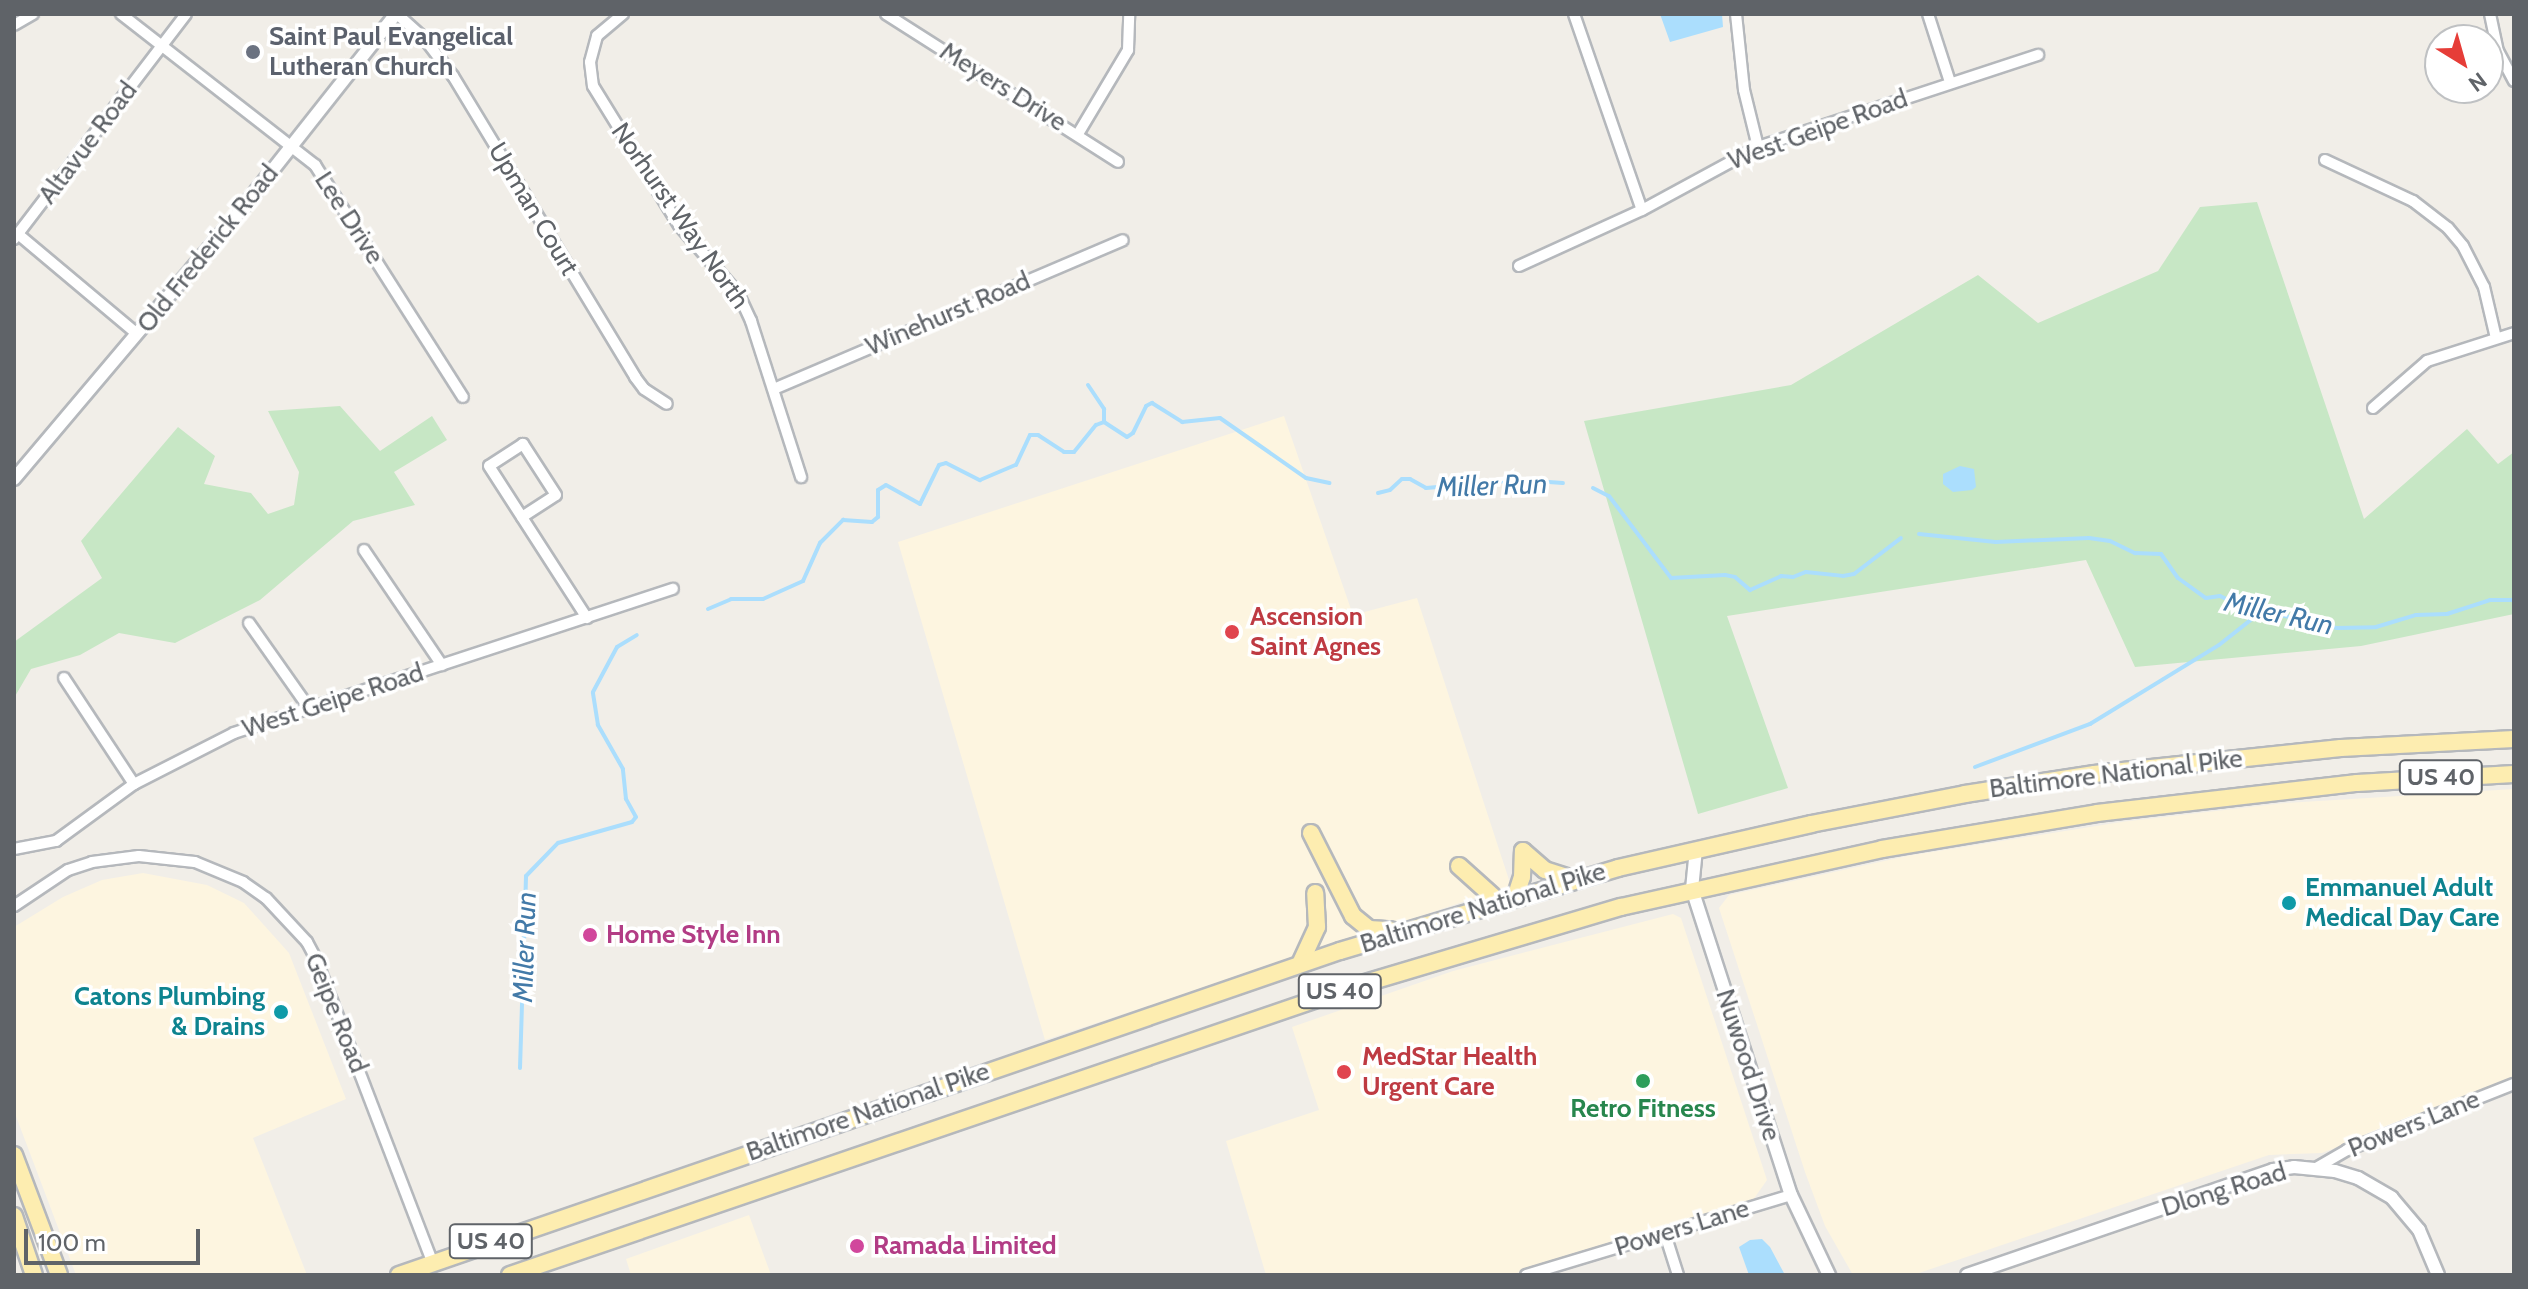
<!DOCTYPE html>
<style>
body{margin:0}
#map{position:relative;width:2528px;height:1289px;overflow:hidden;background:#f1eee8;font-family:Cabin,sans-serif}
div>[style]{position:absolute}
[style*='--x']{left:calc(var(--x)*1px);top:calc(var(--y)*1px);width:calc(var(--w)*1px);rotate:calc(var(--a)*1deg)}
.commercial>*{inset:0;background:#fdf5e0}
.green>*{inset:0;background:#c7e7c5}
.water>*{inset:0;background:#abdefd}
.stream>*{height:4px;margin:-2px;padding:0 2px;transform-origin:2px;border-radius:2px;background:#abdefd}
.roads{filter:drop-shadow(2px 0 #b5b8bc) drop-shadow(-2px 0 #b5b8bc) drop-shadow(0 2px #b5b8bc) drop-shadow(0 -2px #b5b8bc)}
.minor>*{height:10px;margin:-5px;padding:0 5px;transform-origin:5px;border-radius:5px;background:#fff}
.tertiary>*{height:12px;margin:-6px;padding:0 6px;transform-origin:6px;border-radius:6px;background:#fff}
.primary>*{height:16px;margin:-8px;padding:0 8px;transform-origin:8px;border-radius:8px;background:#fdedb0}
.dots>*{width:22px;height:22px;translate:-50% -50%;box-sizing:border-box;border:4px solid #fff;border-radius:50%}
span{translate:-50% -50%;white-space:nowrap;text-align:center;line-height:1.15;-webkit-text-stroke:7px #fff;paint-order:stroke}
.shield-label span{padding:2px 6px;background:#fff;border:2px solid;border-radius:6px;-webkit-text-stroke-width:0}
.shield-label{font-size:24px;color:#5f6368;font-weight:700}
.worship-label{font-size:26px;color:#5b616d;font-weight:700}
.left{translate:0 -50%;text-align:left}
.street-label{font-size:26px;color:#5f6368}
.health-label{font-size:26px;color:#be3a42;font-weight:700}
.culture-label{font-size:26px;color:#0d838f;font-weight:700}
.right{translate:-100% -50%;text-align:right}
.hotel-label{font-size:26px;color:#b23c85;font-weight:700}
.leisure-label{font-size:26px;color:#27864d;font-weight:700}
.water-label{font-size:28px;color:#437aa8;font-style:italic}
.frame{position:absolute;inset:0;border:16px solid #5f6368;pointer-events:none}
.north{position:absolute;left:2424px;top:24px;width:80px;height:80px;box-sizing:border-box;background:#fff;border:2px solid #bfc1c3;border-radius:50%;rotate:143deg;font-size:22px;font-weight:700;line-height:32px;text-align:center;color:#5f6368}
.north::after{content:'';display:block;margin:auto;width:28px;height:36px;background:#e63d38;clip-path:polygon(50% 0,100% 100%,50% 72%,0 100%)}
.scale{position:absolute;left:24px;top:1229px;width:176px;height:36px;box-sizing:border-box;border:4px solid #5f6368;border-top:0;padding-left:10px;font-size:24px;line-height:28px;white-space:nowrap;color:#5f6368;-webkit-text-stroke:6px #fff;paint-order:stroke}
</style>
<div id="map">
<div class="commercial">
<div style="clip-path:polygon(1284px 416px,1353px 615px,1417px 598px,1511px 886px,1045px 1040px,898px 542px)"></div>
<div style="clip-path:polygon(2514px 789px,2514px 1076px,2499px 1086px,2322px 1153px,2269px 1155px,1913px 1275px,1853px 1275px,1825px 1226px,1805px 1172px,1719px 908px,1729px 895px,1907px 856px,2121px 822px,2285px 803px)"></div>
<div style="clip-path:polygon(143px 873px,207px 885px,244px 903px,289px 953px,346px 1099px,253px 1138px,307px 1275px,76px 1275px,14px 1111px,14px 927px,63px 897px,102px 880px)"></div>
<div style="clip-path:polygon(1673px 914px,1681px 918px,1767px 1180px,1753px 1200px,1510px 1275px,1266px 1275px,1226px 1141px,1319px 1110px,1292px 1027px,1453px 971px)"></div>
<div style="clip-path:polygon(749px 1215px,771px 1275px,631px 1275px,626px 1259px)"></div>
</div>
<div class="green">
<div style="clip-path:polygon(2257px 202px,2364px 519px,2467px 429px,2498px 464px,2514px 452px,2514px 614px,2361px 646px,2135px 667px,2086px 560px,1727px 616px,1788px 788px,1698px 814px,1584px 421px,1791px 385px,1978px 275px,2038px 323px,2158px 271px,2200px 207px)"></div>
<div style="clip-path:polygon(340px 406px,380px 451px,432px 416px,447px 440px,394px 472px,415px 505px,353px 521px,260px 600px,175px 643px,119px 633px,80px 655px,31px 669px,14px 698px,14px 642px,102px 578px,81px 541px,178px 427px,215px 456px,204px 484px,251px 493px,268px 514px,294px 505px,299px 472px,268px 411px)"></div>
</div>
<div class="water">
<div style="clip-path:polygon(1660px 14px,1722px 14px,1723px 27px,1670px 42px)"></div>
<div style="clip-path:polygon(1960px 466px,1974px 469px,1976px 487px,1972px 490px,1953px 492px,1943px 484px,1943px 474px)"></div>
<div style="clip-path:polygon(1762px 1239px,1770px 1247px,1785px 1275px,1749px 1275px,1739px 1247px,1750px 1240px)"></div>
</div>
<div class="stream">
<div style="--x:1088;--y:385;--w:29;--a:56"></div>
<div style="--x:1104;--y:409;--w:12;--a:90"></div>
<div style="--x:1593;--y:488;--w:18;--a:27"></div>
<div style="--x:1609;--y:496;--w:103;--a:52.9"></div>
<div style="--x:1671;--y:578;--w:54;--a:-3.2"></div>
<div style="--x:1725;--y:575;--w:10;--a:11"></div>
<div style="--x:1735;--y:577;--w:20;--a:41"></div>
<div style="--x:1750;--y:590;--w:34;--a:-24"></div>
<div style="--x:1781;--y:576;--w:12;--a:5"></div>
<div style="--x:1793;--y:577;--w:14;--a:-21"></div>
<div style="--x:1806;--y:572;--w:37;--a:6"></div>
<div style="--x:1843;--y:576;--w:11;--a:-10"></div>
<div style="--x:1854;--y:574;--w:59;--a:-37.5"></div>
<div style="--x:1378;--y:493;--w:12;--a:-14"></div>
<div style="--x:1390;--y:490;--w:16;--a:-43"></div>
<div style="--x:1402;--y:479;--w:8;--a:0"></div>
<div style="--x:1410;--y:479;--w:18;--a:29"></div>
<div style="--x:1426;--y:488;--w:93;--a:-4.9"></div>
<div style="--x:1519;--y:480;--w:44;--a:3.9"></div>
<div style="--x:1919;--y:534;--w:77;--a:5.9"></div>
<div style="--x:1996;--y:542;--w:93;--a:-2.5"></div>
<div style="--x:2089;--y:538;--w:21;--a:8"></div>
<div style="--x:2110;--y:541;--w:28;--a:26"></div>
<div style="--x:2135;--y:553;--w:26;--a:2"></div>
<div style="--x:2161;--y:554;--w:29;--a:55"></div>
<div style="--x:2178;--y:578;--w:34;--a:36"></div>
<div style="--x:2206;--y:598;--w:14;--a:-8"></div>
<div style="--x:2220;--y:596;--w:23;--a:25"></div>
<div style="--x:2241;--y:606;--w:98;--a:12.9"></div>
<div style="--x:2337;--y:628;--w:39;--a:-1"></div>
<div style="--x:2376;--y:627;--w:42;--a:-16.7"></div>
<div style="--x:2416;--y:615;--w:31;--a:-2"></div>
<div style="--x:2447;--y:614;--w:45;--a:-18"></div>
<div style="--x:2490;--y:600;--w:24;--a:0"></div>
<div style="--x:708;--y:609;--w:25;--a:-23"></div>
<div style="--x:731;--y:599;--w:32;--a:0"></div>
<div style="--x:763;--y:599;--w:44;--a:-24.2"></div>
<div style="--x:803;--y:581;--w:42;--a:-65.9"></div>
<div style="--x:820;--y:543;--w:33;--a:-45"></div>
<div style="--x:843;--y:520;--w:29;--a:4"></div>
<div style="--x:872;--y:522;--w:8;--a:-40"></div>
<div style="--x:878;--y:517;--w:27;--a:-90"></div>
<div style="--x:878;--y:490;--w:9;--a:-32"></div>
<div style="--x:886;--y:485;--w:39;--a:29"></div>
<div style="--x:920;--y:504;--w:43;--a:-64"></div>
<div style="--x:939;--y:465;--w:7;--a:-16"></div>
<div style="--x:946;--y:463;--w:38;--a:27"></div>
<div style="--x:980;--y:480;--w:39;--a:-23"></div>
<div style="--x:1016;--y:465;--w:33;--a:-65"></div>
<div style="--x:1030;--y:435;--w:8;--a:0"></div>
<div style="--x:1038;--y:435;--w:31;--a:33"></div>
<div style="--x:1064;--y:452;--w:10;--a:0"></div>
<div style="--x:1074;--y:452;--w:35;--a:-51"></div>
<div style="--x:1096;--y:425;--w:9;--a:-21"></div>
<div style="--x:1104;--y:422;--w:27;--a:33"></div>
<div style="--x:1127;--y:437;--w:7;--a:-34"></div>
<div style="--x:1133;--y:433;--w:30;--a:-64"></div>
<div style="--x:1146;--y:406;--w:7;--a:-27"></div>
<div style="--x:1152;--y:403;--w:36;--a:32"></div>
<div style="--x:1182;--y:422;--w:38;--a:-6"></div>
<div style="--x:1220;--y:418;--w:105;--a:34.9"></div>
<div style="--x:1306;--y:478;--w:24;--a:12"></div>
<div style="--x:1975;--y:767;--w:123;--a:-20.5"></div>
<div style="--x:2090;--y:724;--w:151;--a:-31.5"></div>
<div style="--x:2219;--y:645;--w:55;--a:-38.3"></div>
<div style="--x:520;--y:1068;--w:192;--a:-88.2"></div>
<div style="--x:526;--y:876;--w:46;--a:-45.9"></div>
<div style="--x:558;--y:843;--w:77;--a:-15.8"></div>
<div style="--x:632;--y:822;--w:6;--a:-51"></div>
<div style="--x:636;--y:817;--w:21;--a:-119"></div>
<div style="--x:626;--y:799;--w:30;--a:-96"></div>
<div style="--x:623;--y:769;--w:51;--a:-119.6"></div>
<div style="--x:598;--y:725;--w:33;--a:-99"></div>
<div style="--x:593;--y:692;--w:51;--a:-61.9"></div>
<div style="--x:617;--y:647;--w:23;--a:-31"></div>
</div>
<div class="roads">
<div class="minor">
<div style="--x:121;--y:14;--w:246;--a:37.9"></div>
<div style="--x:315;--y:165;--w:275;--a:57.5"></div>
<div style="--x:397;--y:14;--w:36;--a:42"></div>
<div style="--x:424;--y:38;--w:48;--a:52.7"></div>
<div style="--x:453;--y:76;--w:352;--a:58.8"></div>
<div style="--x:635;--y:377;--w:15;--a:53"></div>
<div style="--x:644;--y:389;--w:27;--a:33"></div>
<div style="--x:623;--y:14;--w:34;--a:140"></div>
<div style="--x:597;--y:36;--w:27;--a:105"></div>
<div style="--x:590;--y:62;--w:24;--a:83"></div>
<div style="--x:593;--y:86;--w:163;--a:58.3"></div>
<div style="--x:679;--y:225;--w:92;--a:49.4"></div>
<div style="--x:739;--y:295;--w:29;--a:65"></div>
<div style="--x:751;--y:321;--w:164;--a:72.2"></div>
<div style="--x:886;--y:14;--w:275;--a:32.5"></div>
<div style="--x:1574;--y:14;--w:207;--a:70.9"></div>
<div style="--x:1736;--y:14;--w:76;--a:84"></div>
<div style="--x:1744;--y:90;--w:59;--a:76.2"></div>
<div style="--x:1928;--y:14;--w:71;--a:72.1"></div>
<div style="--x:2490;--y:14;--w:38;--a:78"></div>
<div style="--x:2498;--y:51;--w:34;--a:62"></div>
<div style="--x:14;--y:25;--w:22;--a:-30"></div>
<div style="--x:1078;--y:134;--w:98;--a:-59.2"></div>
<div style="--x:1128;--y:50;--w:36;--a:-88"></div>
<div style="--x:2325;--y:160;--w:97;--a:25"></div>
<div style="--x:2413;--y:201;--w:44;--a:37.6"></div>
<div style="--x:2448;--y:228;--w:23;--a:50"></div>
<div style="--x:2463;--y:246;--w:46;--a:62.9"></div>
<div style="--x:2484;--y:287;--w:52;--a:76.8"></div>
<div style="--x:18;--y:234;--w:155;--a:40"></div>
<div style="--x:14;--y:239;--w:283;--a:-52.6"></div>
<div style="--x:1519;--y:266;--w:135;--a:-24.5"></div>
<div style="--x:1642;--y:210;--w:132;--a:-28.5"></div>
<div style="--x:1758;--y:147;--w:295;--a:-18.2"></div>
<div style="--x:774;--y:389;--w:379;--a:-23.1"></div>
<div style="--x:2373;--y:408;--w:72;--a:-41"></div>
<div style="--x:2427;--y:361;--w:91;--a:-17.8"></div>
<div style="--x:522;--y:517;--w:40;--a:-32.9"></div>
<div style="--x:556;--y:495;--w:61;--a:-122.9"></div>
<div style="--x:523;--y:444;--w:40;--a:147.1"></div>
<div style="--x:489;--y:466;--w:181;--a:57.2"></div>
<div style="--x:364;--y:550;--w:139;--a:55.9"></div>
<div style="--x:249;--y:623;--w:104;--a:54.8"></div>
<div style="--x:64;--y:678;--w:127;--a:56.6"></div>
<div style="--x:14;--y:849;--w:43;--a:-10.8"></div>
<div style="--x:56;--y:841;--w:97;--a:-36.2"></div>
<div style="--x:134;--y:784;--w:112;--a:-27"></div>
<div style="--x:234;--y:733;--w:462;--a:-18.2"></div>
<div style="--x:14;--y:906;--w:65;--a:-33.7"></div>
<div style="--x:68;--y:870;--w:25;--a:-18"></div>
<div style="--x:92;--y:862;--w:47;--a:-7.3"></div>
<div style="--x:139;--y:856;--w:56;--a:6.1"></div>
<div style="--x:195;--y:862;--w:52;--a:22.6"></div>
<div style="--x:243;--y:882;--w:28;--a:35"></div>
<div style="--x:266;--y:898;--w:60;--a:47"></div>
<div style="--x:307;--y:942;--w:19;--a:62"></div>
<div style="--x:316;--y:959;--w:324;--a:69"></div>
<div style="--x:2316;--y:1168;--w:36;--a:-30"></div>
<div style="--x:2347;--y:1150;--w:180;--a:-21.6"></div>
<div style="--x:1665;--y:1234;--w:43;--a:72.4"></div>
<div style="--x:1526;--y:1275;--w:277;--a:-16.8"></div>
</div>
<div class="tertiary">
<div style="--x:14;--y:479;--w:352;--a:-49.8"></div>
<div style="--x:241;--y:210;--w:250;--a:-51.7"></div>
<div style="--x:1696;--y:849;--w:40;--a:95.7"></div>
<div style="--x:1692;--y:889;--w:322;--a:72.1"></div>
<div style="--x:1791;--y:1195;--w:89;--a:64.6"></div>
<div style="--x:1967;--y:1275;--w:324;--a:-18.9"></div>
<div style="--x:2273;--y:1170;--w:21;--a:-8"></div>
<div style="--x:2294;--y:1167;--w:41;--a:5.6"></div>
<div style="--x:2335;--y:1171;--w:24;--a:17"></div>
<div style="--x:2358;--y:1178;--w:39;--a:30"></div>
<div style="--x:2392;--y:1198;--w:42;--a:49.8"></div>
<div style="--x:2419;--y:1230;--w:49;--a:67.1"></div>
</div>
<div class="primary">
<div style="--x:1311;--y:833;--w:93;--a:63.2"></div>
<div style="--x:1353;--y:916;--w:21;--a:39"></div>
<div style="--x:1369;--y:929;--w:22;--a:3"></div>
<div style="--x:1523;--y:851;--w:29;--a:41"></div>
<div style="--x:1545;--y:870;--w:28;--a:18"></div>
<div style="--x:1459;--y:866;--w:52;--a:41.9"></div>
<div style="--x:1516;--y:895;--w:19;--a:-72"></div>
<div style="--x:1522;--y:877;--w:26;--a:-88"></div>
<div style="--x:1300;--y:964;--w:41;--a:-65.3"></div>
<div style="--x:1317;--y:927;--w:34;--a:-93"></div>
<div style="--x:14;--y:1155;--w:128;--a:69.4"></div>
<div style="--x:14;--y:1216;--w:62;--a:71.3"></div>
<div style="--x:399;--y:1275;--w:995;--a:-19"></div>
<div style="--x:1340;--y:951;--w:290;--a:-16.6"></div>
<div style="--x:1618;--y:868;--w:198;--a:-12.8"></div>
<div style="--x:1811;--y:824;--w:157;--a:-11"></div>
<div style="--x:1965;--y:794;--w:131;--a:-8.8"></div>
<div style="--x:2094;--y:774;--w:248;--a:-6"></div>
<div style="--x:2341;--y:748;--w:173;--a:-3"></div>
<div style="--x:510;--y:1275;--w:890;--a:-18.88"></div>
<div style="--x:1352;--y:987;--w:281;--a:-16.6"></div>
<div style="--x:1621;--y:907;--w:267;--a:-12.5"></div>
<div style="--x:1882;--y:849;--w:218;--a:-9.5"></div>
<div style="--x:2097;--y:813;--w:262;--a:-6.6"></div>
<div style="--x:2357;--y:783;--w:157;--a:-3.3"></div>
</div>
</div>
<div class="dots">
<div style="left:253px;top:52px;background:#6b7280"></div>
<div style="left:1232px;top:632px;background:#e0444e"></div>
<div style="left:2289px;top:903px;background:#0f9aa8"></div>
<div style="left:590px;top:935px;background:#d1479c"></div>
<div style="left:281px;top:1012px;background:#0f9aa8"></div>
<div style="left:1344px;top:1072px;background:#e0444e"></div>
<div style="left:1643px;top:1081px;background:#2e9e5b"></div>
<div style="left:857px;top:1246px;background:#d1479c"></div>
</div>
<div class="shield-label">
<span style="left:2441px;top:777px">US 40</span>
<span style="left:1340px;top:991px">US 40</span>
<span style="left:491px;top:1241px">US 40</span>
</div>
<div class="worship-label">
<span class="left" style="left:269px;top:52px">Saint Paul Evangelical<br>Lutheran Church</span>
</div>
<div class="street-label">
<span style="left:1003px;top:87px;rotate:32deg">Meyers Drive</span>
<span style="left:1818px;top:130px;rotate:-20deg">West Geipe Road</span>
<span style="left:88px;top:143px;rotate:-53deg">Altavue Road</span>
<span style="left:533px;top:209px;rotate:59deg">Upman Court</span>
<span style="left:680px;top:216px;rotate:55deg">Norhurst Way North</span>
<span style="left:349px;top:218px;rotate:57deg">Lee Drive</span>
<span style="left:208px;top:249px;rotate:-51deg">Old Frederick Road</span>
<span style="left:948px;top:314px;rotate:-23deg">Winehurst Road</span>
<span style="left:333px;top:701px;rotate:-18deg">West Geipe Road</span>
<span style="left:2116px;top:774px;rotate:-7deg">Baltimore National Pike</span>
<span style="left:1483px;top:908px;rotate:-17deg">Baltimore National Pike</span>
<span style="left:336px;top:1013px;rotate:68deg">Geipe Road</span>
<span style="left:1748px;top:1065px;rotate:72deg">Nuwood Drive</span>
<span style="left:868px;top:1112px;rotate:-19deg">Baltimore National Pike</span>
<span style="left:2414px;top:1124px;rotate:-22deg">Powers Lane</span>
<span style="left:2224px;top:1190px;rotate:-17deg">Dlong Road</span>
<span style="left:1682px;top:1228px;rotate:-17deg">Powers Lane</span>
</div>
<div class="health-label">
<span class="left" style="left:1250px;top:632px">Ascension<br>Saint Agnes</span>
<span class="left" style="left:1362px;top:1072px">MedStar Health<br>Urgent Care</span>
</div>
<div class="culture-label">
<span class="left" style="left:2305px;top:903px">Emmanuel Adult<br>Medical Day Care</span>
<span class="right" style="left:265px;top:1012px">Catons Plumbing<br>&amp; Drains</span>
</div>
<div class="hotel-label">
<span class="left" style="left:606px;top:935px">Home Style Inn</span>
<span class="left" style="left:873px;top:1246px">Ramada Limited</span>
</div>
<div class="leisure-label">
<span style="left:1643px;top:1109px">Retro Fitness</span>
</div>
<div class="water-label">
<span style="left:1492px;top:485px;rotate:-2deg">Miller Run</span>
<span style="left:2279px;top:613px;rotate:13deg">Miller Run</span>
<span style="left:524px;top:947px;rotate:-88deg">Miller Run</span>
</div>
<div class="frame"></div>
<div class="north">N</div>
<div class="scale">100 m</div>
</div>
